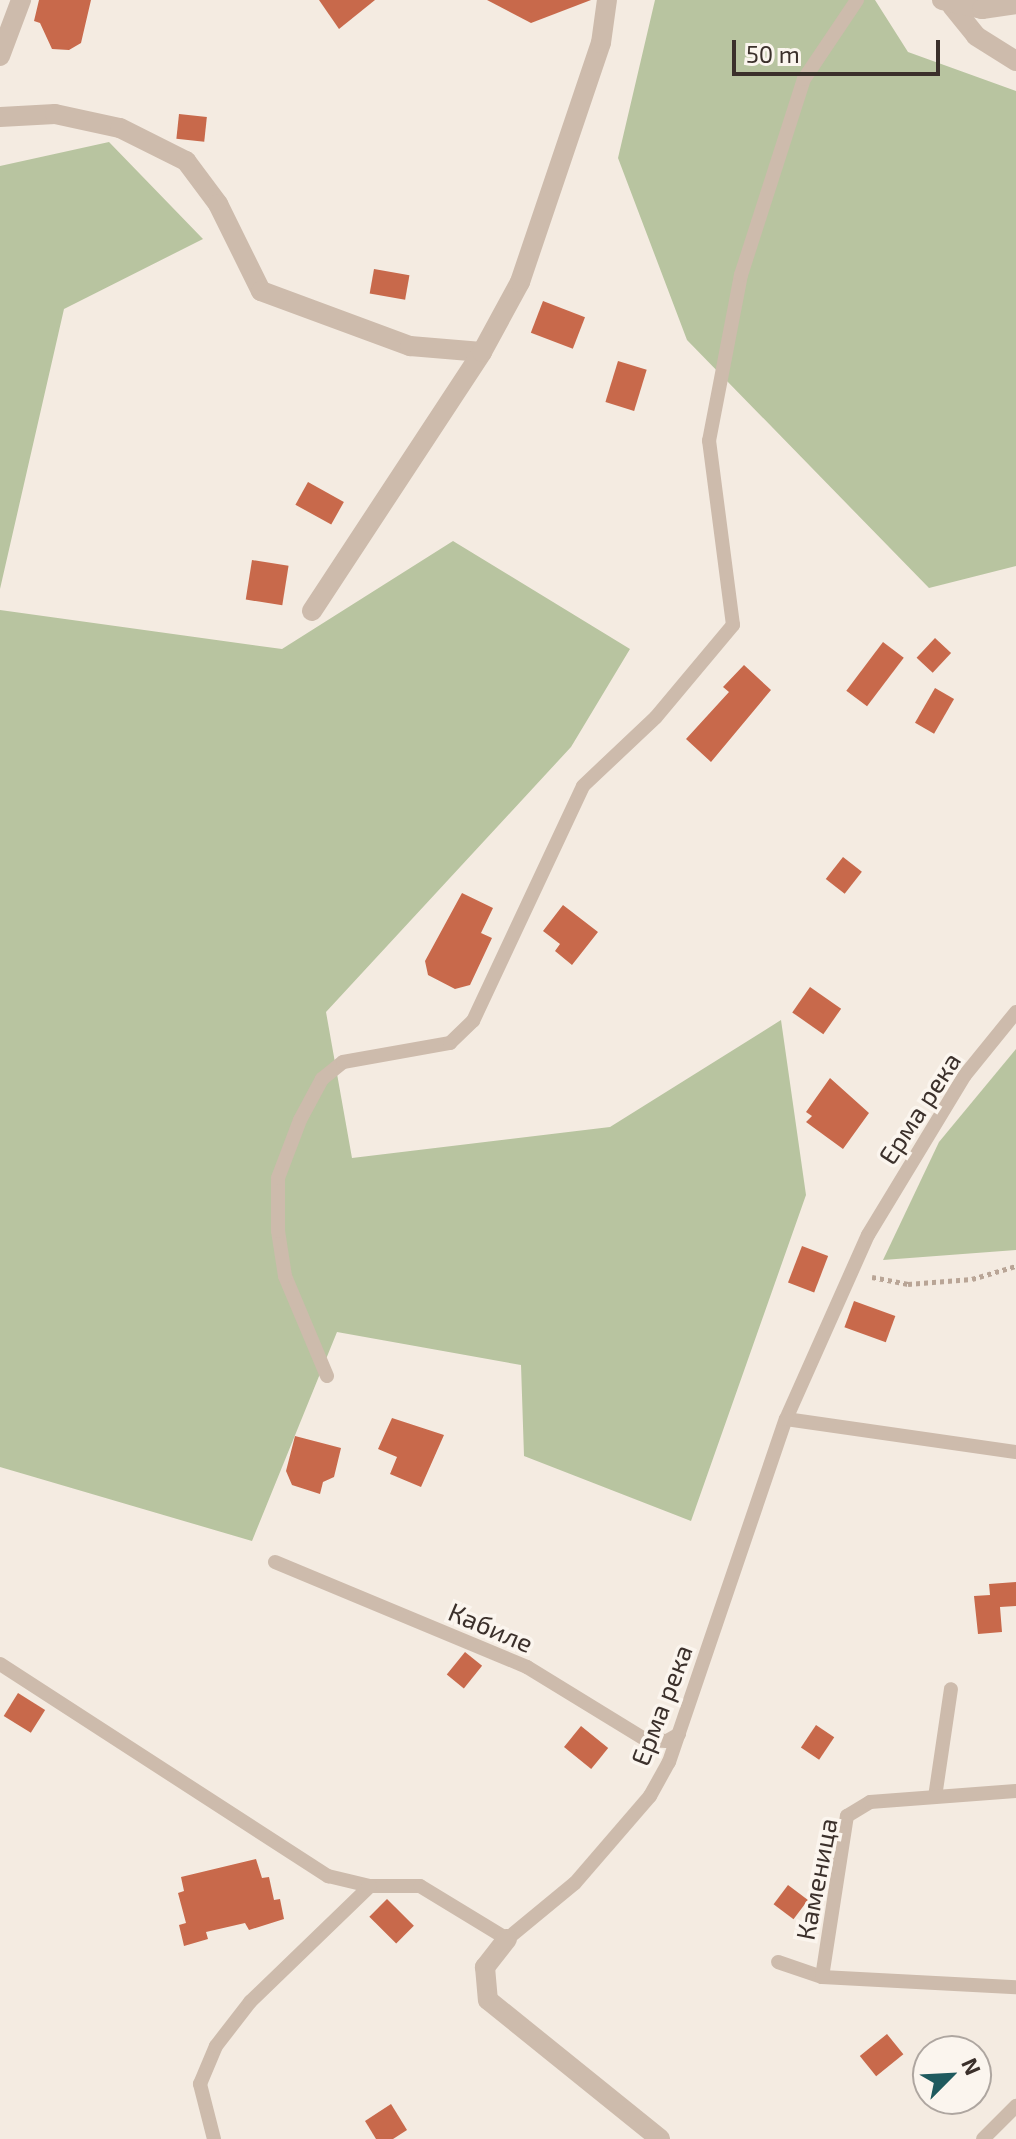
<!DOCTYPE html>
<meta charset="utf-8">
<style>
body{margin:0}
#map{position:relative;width:1016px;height:2139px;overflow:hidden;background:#f4ebe1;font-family:"Exo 2",sans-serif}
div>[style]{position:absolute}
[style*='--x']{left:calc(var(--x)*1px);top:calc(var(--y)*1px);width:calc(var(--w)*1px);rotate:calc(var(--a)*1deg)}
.green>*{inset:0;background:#b8c4a0}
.building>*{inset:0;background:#c8694b;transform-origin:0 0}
.path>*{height:5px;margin-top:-2.5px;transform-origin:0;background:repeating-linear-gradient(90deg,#b9a596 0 4px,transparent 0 8px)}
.service>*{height:14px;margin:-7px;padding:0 7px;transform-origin:7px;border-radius:7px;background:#cdbbac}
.minor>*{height:20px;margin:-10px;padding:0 10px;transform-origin:10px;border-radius:10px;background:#cdbbac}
.tertiary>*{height:20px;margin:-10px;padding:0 10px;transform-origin:10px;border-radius:10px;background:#cdbbac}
span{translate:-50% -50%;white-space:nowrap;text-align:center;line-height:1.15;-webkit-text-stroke:7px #fbf5ee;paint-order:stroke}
.street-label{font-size:26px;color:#3b302b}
.north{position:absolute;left:912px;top:2035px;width:80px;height:80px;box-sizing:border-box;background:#fbf5ee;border:2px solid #aea6a0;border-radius:50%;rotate:66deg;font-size:22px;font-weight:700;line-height:32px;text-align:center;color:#3b302b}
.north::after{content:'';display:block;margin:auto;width:28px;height:36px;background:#1f5a5e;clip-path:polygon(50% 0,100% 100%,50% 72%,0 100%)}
.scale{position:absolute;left:732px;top:40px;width:208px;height:36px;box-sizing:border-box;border:4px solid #3b302b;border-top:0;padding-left:10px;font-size:24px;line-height:28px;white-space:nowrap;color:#3b302b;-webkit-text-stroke:6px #fbf5ee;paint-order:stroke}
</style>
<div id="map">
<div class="green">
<div style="clip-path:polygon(655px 0,875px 0,908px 52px,1016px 91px,1016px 566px,929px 588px,687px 340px,618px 158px)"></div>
<div style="clip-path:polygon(109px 142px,203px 239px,64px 309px,0 589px,0 166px)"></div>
<div style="clip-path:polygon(453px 541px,630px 649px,571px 747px,326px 1012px,352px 1158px,610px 1127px,781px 1020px,806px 1195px,691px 1521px,524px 1456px,521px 1365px,337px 1332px,252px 1541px,0 1467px,0 610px,282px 649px)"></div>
<div style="clip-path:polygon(1016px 1049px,1016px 1250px,883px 1260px,939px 1142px)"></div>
</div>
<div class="building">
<div style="clip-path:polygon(39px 0,91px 0,81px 43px,69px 50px,52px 49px,40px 23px,34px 21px)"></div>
<div style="clip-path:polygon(319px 0,375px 0,339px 29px)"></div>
<div style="clip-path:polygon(487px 0,591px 0,531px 23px)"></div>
<div style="left:179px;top:114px;width:28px;height:25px;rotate:6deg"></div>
<div style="left:374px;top:269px;width:36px;height:25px;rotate:10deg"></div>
<div style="left:543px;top:301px;width:45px;height:34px;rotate:21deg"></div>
<div style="left:618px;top:361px;width:30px;height:43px;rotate:17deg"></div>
<div style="left:308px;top:482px;width:41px;height:26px;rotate:29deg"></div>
<div style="left:252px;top:560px;width:37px;height:40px;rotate:9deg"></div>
<div style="left:935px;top:638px;width:22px;height:27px;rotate:43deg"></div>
<div style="left:883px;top:642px;width:26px;height:61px;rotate:37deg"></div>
<div style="clip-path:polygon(744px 665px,771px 690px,711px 762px,686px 739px,729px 692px,723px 687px)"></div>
<div style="left:935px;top:688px;width:22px;height:40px;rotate:30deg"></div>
<div style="left:843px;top:857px;width:24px;height:28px;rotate:38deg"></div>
<div style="clip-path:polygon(462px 893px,493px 908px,481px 933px,492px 938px,470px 985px,455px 989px,428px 975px,425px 961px)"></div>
<div style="clip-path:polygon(563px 905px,598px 932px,572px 965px,555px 951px,560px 944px,543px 931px)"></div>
<div style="left:810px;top:987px;width:38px;height:31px;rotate:35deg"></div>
<div style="clip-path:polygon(830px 1078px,869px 1113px,843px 1149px,806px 1122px,812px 1116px,806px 1112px)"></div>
<div style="left:802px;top:1246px;width:28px;height:39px;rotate:21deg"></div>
<div style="left:854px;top:1301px;width:44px;height:28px;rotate:20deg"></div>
<div style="clip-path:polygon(392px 1418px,444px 1435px,421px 1487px,390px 1474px,397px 1457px,378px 1449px)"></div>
<div style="clip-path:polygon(295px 1436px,341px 1448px,334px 1477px,323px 1482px,320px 1494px,292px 1485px,286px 1471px)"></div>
<div style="clip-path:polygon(1016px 1582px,1016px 1606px,1000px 1607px,1002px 1632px,978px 1634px,974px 1596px,990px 1595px,989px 1584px)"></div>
<div style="left:465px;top:1652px;width:22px;height:29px;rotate:39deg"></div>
<div style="left:18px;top:1693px;width:32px;height:27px;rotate:32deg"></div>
<div style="left:816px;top:1725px;width:22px;height:27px;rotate:34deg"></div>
<div style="left:581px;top:1726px;width:35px;height:27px;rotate:39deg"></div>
<div style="clip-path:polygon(256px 1859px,262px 1878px,269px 1877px,274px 1900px,280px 1899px,284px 1919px,249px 1930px,245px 1923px,206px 1932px,208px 1939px,184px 1946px,179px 1925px,186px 1923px,178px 1893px,184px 1891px,181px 1877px)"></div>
<div style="left:788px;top:1885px;width:25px;height:24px;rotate:37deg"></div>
<div style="left:387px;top:1899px;width:38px;height:25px;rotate:45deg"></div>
<div style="left:887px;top:2034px;width:26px;height:35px;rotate:51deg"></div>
<div style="clip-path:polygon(391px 2104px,407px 2130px,393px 2139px,376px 2139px,365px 2121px)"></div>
</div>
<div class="path">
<div style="--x:872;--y:1277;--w:37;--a:11"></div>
<div style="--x:908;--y:1284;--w:64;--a:-4.5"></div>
<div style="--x:972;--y:1279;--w:46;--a:-16.5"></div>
</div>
<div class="service">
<div style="--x:327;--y:1376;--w:108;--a:-112.8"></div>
<div style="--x:285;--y:1276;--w:46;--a:-98.8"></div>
<div style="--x:278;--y:1231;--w:53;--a:-90"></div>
<div style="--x:278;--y:1178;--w:62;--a:-69.2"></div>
<div style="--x:300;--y:1120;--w:47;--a:-61.8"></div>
<div style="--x:322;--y:1079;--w:27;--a:-39"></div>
<div style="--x:343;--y:1062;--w:109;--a:-10.1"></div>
<div style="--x:450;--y:1043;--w:32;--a:-44"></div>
<div style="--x:473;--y:1021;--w:259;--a:-64.9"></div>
<div style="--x:583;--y:786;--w:100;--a:-43.4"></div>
<div style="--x:656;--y:717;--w:120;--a:-50.1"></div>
<div style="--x:733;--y:625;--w:186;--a:-97.4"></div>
<div style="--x:709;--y:441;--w:169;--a:-79.1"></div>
<div style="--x:741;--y:275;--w:206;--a:-72.2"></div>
<div style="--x:804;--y:79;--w:95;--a:-56.1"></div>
<div style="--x:786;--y:1419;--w:232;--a:8.2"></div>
<div style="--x:275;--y:1562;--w:273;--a:22.6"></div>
<div style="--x:527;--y:1667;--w:140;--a:31.5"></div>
<div style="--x:646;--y:1740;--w:21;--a:3"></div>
<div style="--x:667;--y:1741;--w:14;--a:-30"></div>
<div style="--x:0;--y:1664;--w:391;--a:32.9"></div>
<div style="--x:328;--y:1876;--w:43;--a:13.4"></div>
<div style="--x:370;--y:1886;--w:50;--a:0"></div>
<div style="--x:420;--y:1886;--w:102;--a:31.3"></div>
<div style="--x:507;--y:1939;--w:88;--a:-39.5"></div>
<div style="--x:575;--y:1883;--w:115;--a:-49.2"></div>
<div style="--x:650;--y:1796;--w:39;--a:-61"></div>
<div style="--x:669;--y:1762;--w:362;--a:-71.2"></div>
<div style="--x:786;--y:1419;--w:201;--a:-66"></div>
<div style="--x:868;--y:1235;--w:187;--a:-58.8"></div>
<div style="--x:965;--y:1075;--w:81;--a:-51"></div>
<div style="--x:935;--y:1797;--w:109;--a:-81.6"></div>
<div style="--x:778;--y:1962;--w:46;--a:18.8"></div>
<div style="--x:822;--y:1977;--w:194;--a:3"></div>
<div style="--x:822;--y:1977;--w:163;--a:-81.2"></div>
<div style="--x:847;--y:1816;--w:27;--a:-31"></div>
<div style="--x:870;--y:1802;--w:146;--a:-4.3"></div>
<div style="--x:214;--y:2139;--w:57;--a:-104.3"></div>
<div style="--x:200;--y:2084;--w:41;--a:-67.2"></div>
<div style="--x:216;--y:2046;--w:56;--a:-52.3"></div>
<div style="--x:250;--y:2002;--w:167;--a:-44"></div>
<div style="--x:983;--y:2139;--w:47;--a:-45"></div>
</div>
<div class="minor">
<div style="--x:952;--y:6;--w:38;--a:51"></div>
<div style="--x:976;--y:36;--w:47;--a:32"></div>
<div style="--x:0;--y:56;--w:60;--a:-69.4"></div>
<div style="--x:0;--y:117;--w:55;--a:-3.1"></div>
<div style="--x:55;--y:114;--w:66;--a:12.2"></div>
<div style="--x:120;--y:128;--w:74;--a:26.6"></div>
<div style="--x:186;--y:161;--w:54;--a:53.3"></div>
<div style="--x:218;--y:204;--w:97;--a:63.7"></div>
<div style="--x:261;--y:291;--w:159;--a:20.3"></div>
<div style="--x:410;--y:346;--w:72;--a:4.8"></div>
<div style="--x:312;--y:611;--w:310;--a:-56.7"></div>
<div style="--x:482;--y:352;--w:80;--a:-61.5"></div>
<div style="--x:520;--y:282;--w:252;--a:-71.3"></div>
<div style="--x:601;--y:43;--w:43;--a:-82.1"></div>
<div style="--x:507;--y:1939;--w:36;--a:128"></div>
<div style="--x:485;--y:1967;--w:33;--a:85"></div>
<div style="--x:488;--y:2000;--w:221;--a:38.9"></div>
</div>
<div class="tertiary">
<div style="--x:942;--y:0;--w:41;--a:12.7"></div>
<div style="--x:982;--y:9;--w:34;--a:-8"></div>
</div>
<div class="street-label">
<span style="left:919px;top:1108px;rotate:-57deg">Ерма река</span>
<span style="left:491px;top:1627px;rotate:23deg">Кабиле</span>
<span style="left:661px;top:1705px;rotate:-69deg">Ерма река</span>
<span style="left:816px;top:1879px;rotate:-79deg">Каменица</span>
</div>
<div class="north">N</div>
<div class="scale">50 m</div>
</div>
